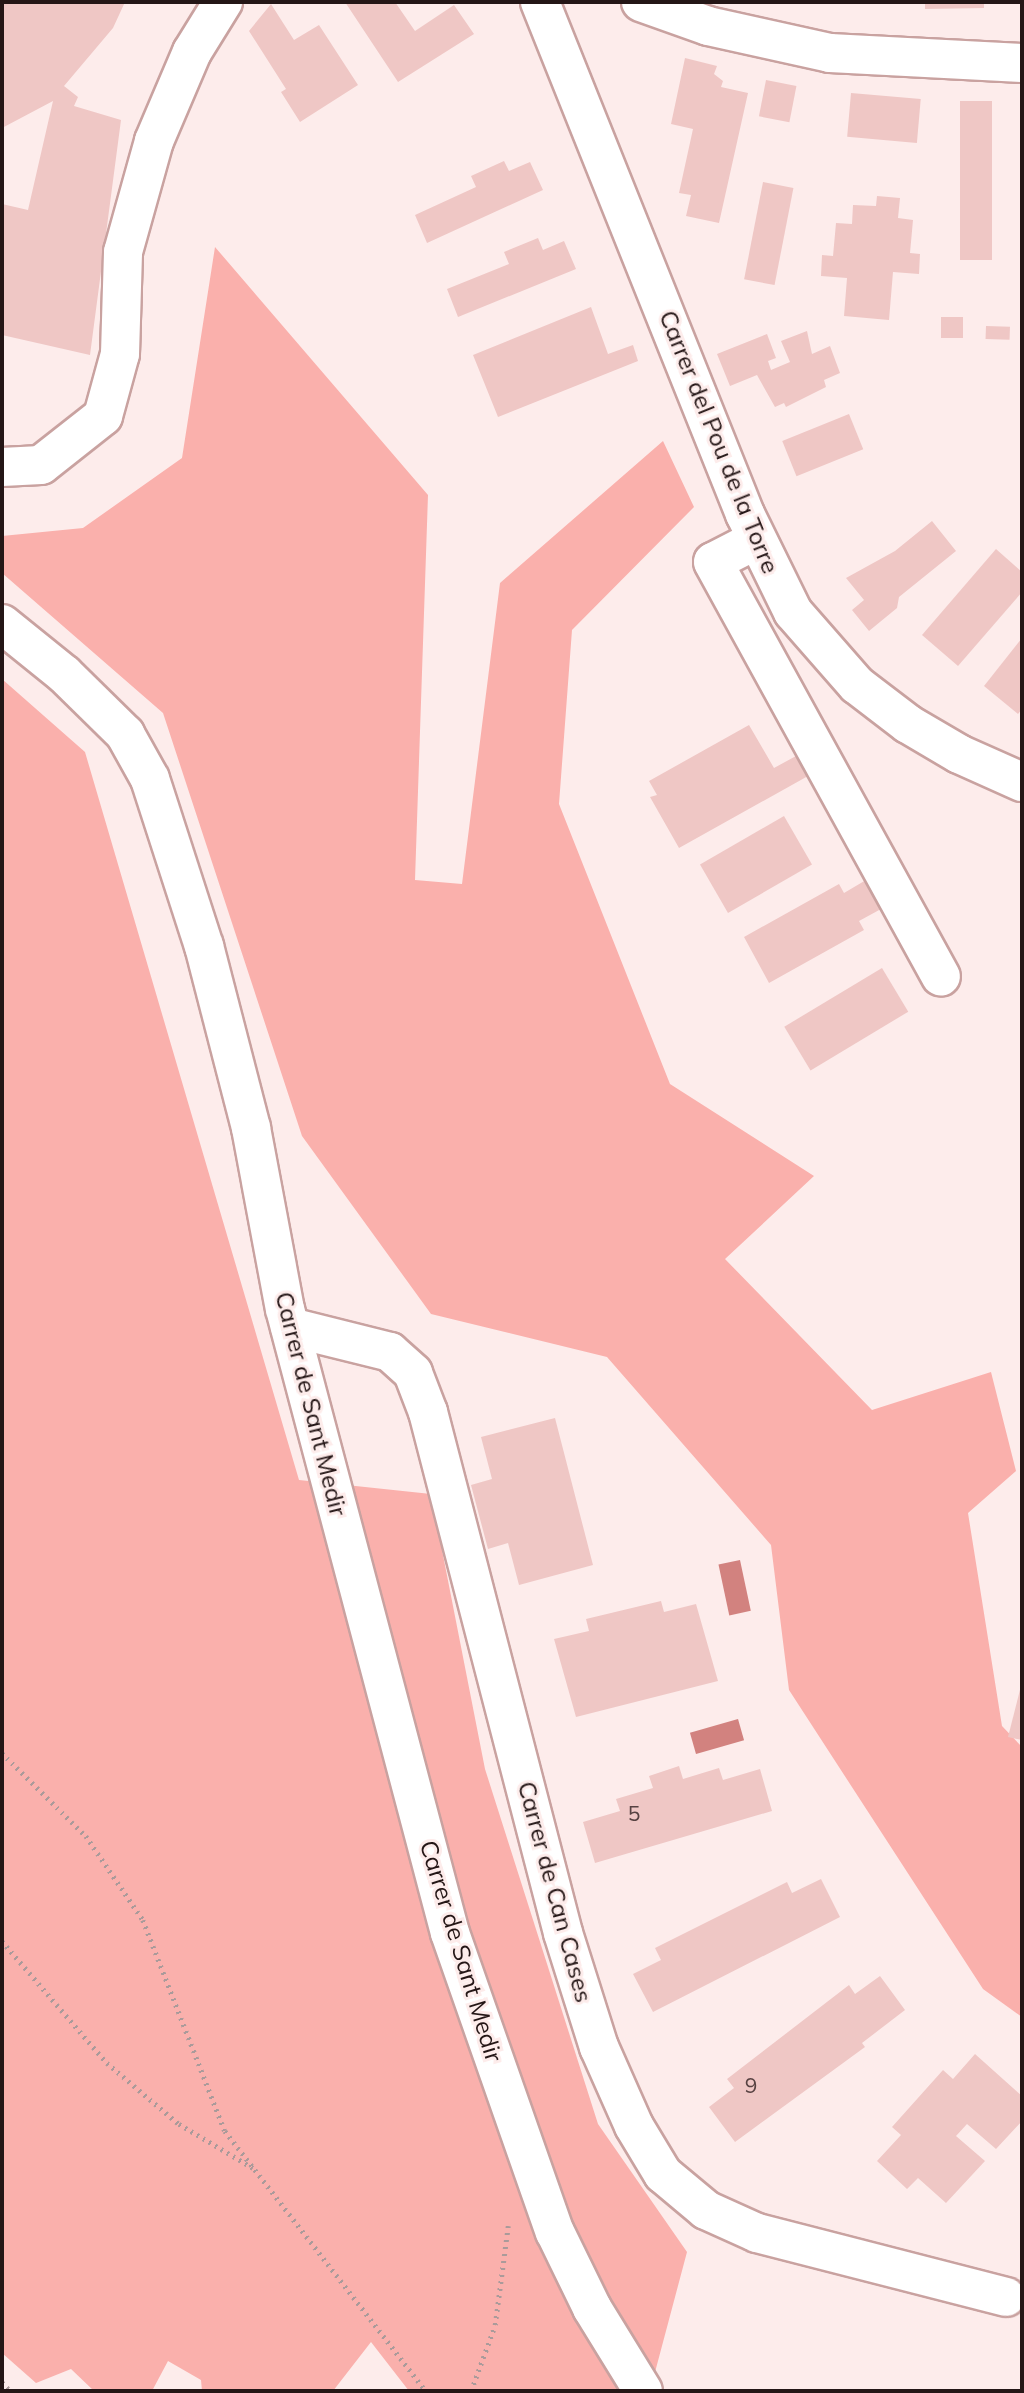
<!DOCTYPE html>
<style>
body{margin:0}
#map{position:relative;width:1024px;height:2393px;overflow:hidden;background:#fdeceb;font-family:Mulish,sans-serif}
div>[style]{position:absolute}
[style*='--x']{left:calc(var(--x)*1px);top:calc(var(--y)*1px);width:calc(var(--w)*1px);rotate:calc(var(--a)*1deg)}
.green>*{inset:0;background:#fab0ac}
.water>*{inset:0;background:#d2827f;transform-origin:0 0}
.building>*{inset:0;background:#efc7c5;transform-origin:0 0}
.path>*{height:4.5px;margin-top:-2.25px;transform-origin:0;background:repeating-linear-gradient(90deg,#aa9a9a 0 2px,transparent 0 7px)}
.roads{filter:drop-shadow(2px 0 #c9a2a0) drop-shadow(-2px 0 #c9a2a0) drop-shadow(0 2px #c9a2a0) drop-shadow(0 -2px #c9a2a0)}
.minor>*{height:38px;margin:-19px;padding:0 19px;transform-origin:19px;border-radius:19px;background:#fff}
span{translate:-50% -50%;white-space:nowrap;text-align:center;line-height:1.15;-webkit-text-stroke:6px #fdeceb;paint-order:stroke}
.number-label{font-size:21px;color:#574242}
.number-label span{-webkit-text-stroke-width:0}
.street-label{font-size:24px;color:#241616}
.frame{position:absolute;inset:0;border:4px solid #241616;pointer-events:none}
</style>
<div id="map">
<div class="green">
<div style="clip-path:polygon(215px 247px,428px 495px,415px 880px,462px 884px,500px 583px,663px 441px,694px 507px,572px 630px,559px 804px,670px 1084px,814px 1176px,725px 1259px,872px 1410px,991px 1372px,1016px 1471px,968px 1513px,1002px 1726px,1022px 1747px,1022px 2017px,983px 1989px,789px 1690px,771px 1545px,607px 1357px,431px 1314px,302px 1136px,163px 713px,2px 573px,2px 536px,83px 528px,182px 458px)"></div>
<div style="clip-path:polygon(2px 679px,85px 752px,299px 1480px,431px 1494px,485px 1769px,598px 2124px,687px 2252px,650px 2391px,409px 2391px,371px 2342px,333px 2391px,202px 2391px,201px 2380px,168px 2361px,152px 2391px,94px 2391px,71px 2369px,36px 2383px,2px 2353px)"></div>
</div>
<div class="water">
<div style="left:740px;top:1560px;width:52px;height:22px;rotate:78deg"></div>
<div style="left:738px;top:1719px;width:22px;height:50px;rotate:74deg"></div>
</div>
<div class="building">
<div style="clip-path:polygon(2px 2px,125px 2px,113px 28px,64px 86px,78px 97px,74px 106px,121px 120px,90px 355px,2px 335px,2px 204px,28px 210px,53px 101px,2px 128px)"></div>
<div style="clip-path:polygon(345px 2px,395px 2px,415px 31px,454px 5px,474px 34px,398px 82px)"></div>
<div style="clip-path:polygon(925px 2px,984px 2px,984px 8px,925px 9px)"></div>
<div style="clip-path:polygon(271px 4px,294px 40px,319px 25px,358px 85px,300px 122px,281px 92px,286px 89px,249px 31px)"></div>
<div style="clip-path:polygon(685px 58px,717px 66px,714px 74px,723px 81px,721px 87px,748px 93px,719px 223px,686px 216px,691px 195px,679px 193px,693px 129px,671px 124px)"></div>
<div style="left:766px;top:80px;width:31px;height:37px;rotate:11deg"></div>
<div style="left:851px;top:93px;width:70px;height:44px;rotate:5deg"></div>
<div style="left:960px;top:101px;width:32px;height:159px"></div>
<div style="clip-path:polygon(504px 161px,509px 171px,530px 162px,543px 190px,427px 243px,415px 215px,476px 187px,471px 176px)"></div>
<div style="left:763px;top:182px;width:31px;height:99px;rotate:11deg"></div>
<div style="clip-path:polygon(877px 196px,900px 198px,898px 218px,913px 220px,910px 253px,920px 254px,919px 274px,893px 272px,889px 320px,844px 316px,847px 278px,821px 276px,822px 255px,833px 256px,836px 223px,852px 224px,853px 205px,876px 206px)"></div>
<div style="clip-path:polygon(538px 238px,543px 250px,564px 241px,576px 269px,458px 317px,447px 289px,509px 264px,504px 252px)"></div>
<div style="clip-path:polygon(591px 307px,608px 354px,633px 345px,638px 361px,498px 417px,473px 355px)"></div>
<div style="left:941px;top:317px;width:22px;height:21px"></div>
<div style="left:986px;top:326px;width:24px;height:13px;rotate:2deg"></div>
<div style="clip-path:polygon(807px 331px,812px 354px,830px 346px,840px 373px,824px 380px,826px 387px,786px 407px,784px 403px,775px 407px,757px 375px,730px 386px,717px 354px,767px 334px,776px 358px,768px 361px,771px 370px,790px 362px,781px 341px)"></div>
<div style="left:849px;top:414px;width:38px;height:72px;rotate:68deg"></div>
<div style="clip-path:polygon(932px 521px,956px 551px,899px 597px,897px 608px,869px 631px,852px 610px,864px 600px,846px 578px,895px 551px)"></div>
<div style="clip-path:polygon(996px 549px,1022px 572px,1022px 592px,958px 666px,922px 635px)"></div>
<div style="clip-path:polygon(1022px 638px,1022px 709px,1018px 714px,984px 686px)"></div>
<div style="clip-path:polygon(749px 725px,774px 768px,796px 756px,808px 776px,679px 848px,650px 797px,657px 795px,649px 781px)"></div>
<div style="left:784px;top:816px;width:56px;height:97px;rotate:60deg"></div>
<div style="clip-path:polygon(866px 880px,881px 909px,859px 921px,864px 930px,769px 983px,744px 937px,839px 884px,844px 893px)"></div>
<div style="left:882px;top:968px;width:51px;height:114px;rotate:59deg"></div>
<div style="clip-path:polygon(555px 1418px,593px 1565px,519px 1585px,508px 1543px,488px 1549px,471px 1485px,492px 1479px,481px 1437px)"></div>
<div style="clip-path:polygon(661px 1601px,664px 1612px,696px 1604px,718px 1681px,576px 1717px,554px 1639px,589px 1631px,586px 1619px)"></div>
<div style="clip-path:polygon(1022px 1682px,1022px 1740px,1008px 1737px)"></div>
<div style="clip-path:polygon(679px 1766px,683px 1779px,719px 1768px,723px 1780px,760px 1769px,772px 1811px,595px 1863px,583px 1822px,620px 1811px,616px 1799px,653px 1788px,649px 1776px)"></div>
<div style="clip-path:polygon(821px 1879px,840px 1917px,653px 2012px,633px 1974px,661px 1960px,655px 1948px,787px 1882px,792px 1893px)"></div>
<div style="clip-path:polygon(880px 1976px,905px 2010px,862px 2043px,865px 2047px,735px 2142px,709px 2107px,734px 2088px,727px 2079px,849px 1985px,855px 1994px)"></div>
<div style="clip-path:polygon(975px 2054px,1022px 2096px,1022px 2121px,996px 2149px,967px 2124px,956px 2136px,985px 2161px,946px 2203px,918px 2178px,907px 2189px,877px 2161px,901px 2135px,892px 2127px,943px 2070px,953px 2079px)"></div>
</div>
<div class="path">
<div style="--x:2;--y:1753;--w:118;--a:44.7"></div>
<div style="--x:86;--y:1836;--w:102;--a:55.8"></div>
<div style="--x:143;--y:1920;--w:226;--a:68.8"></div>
<div style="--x:225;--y:2131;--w:329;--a:52.3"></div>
<div style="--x:2;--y:1941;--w:161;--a:49.3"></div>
<div style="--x:107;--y:2063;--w:94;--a:40.3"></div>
<div style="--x:179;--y:2124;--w:86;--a:30.7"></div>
<div style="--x:2;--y:2382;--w:12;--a:48"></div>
<div style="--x:471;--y:2391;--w:70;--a:-70"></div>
<div style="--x:495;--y:2325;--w:100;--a:-82.5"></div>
</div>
<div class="roads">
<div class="minor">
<div style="--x:540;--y:2;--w:552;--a:68.18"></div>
<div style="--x:745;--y:514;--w:109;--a:63.9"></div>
<div style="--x:793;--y:612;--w:97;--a:48.8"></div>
<div style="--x:857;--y:685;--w:64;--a:37.4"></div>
<div style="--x:908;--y:724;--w:59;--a:30.5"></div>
<div style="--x:959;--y:754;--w:69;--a:24"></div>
<div style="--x:641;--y:2;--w:71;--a:19.7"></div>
<div style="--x:708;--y:26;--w:125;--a:12.5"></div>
<div style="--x:830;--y:53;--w:192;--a:3"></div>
<div style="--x:2;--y:467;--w:39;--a:-3"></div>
<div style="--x:41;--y:465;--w:79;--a:-38.3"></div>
<div style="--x:103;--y:416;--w:64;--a:-74.7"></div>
<div style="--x:120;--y:354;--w:102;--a:-88.3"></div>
<div style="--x:123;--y:252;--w:115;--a:-74.4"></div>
<div style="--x:154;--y:141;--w:97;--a:-66.9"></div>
<div style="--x:192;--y:52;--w:59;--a:-58.2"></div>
<div style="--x:756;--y:540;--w:48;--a:152.9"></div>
<div style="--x:713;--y:562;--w:473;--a:61.2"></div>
<div style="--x:2;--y:624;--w:80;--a:38.9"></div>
<div style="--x:64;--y:674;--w:86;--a:44.5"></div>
<div style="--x:125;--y:734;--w:51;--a:60.9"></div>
<div style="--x:150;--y:779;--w:176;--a:72.1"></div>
<div style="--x:204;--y:946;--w:188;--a:75.5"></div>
<div style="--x:251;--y:1128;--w:184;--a:79.4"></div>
<div style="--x:285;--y:1309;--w:645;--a:75.19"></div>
<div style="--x:450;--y:1933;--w:317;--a:70.7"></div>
<div style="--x:555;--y:2232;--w:85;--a:64"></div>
<div style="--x:592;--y:2308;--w:97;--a:58.4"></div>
<div style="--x:290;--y:1327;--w:103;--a:14"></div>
<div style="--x:390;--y:1352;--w:31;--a:42"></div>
<div style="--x:413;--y:1373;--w:42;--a:69"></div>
<div style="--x:428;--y:1412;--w:538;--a:75.47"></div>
<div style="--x:563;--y:1933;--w:120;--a:72.5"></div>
<div style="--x:599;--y:2047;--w:86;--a:66.1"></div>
<div style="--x:634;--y:2126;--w:56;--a:58.9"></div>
<div style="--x:663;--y:2174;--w:56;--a:39.9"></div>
<div style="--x:706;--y:2210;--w:56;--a:24.3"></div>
<div style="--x:757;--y:2233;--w:257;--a:14.4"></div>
</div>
</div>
<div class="number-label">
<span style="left:634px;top:1813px">5</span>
<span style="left:751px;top:2085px">9</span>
</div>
<div class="street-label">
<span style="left:719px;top:442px;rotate:68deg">Carrer del Pou de la Torre</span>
<span style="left:311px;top:1404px;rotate:76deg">Carrer de Sant Medir</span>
<span style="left:555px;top:1892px;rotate:75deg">Carrer de Can Cases</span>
<span style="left:461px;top:1951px;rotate:73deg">Carrer de Sant Medir</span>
</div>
<div class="frame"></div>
</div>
